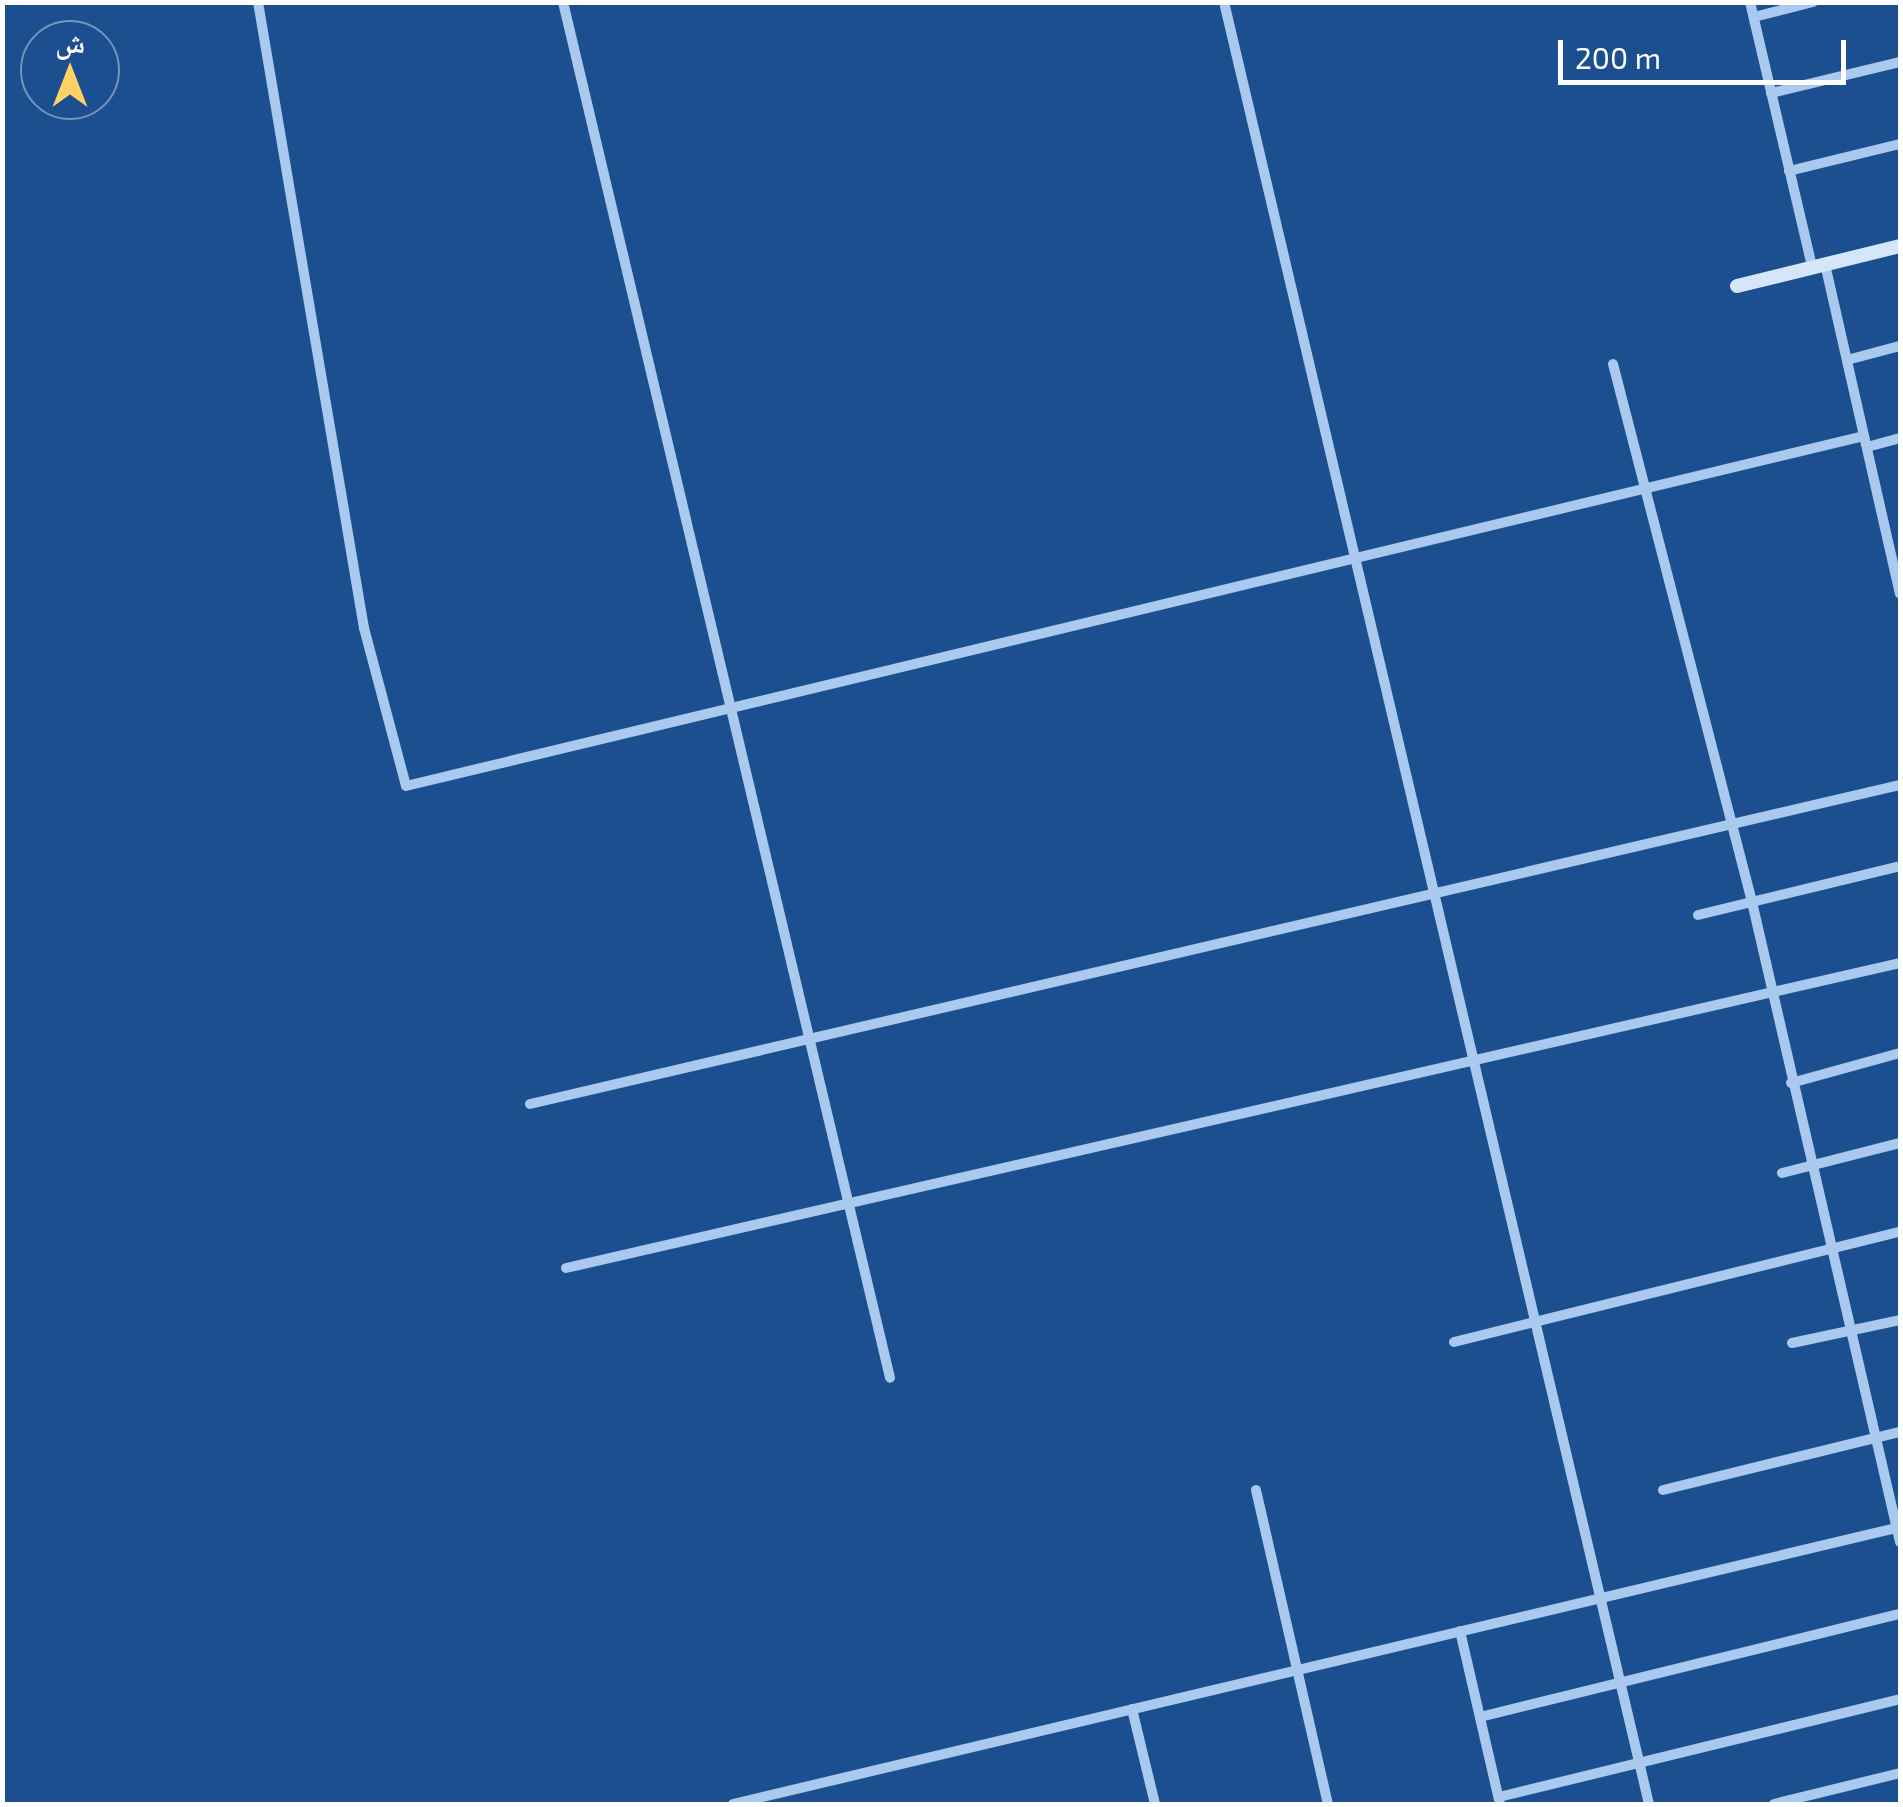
<!DOCTYPE html>
<meta charset="utf-8">
<style>
body{margin:0}
#map{position:relative;width:1903px;height:1807px;overflow:hidden;background:#1b4f8f;font-family:"Exo 2","Noto Naskh Arabic",sans-serif}
div>[style]{position:absolute}
[style*='--x']{left:calc(var(--x)*1px);top:calc(var(--y)*1px);width:calc(var(--w)*1px);rotate:calc(var(--a)*1deg)}
.street>*{height:10px;margin:-5px;padding:0 5px;transform-origin:5px;border-radius:5px;background:#a9c9ee}
.secondary>*{height:14px;margin:-7px;padding:0 7px;transform-origin:7px;border-radius:7px;background:#d6e6fa}
span{translate:-50% -50%;white-space:nowrap;text-align:center;line-height:1.15;-webkit-text-stroke:9px #1b4f8f;paint-order:stroke}
.frame{position:absolute;inset:0;border:5px solid #fff;pointer-events:none}
.north{position:absolute;left:20px;top:20px;width:100px;height:100px;box-sizing:border-box;background:#1b4f8f;border:2px solid #7695bc;border-radius:50%;rotate:0deg;font-size:28px;font-weight:700;line-height:40px;text-align:center;color:#fff}
.north::after{content:'';display:block;margin:auto;width:35px;height:45px;background:#ffd166;clip-path:polygon(50% 0,100% 100%,50% 72%,0 100%)}
.scale{position:absolute;left:1558px;top:40px;width:288px;height:45px;box-sizing:border-box;border:5px solid #fff;border-top:0;padding-left:12px;font-size:30px;line-height:35px;white-space:nowrap;color:#fff;-webkit-text-stroke:8px #1b4f8f;paint-order:stroke}
</style>
<div id="map">
<div class="street">
<div style="--x:258;--y:2;--w:635;--a:80.39"></div>
<div style="--x:364;--y:628;--w:163;--a:75.1"></div>
<div style="--x:406;--y:786;--w:1499;--a:-13.5"></div>
<div style="--x:563;--y:2;--w:1414;--a:76.63"></div>
<div style="--x:1224;--y:2;--w:1851;--a:76.73"></div>
<div style="--x:1750;--y:2;--w:272;--a:76.8"></div>
<div style="--x:1754;--y:17;--w:61;--a:-14.3"></div>
<div style="--x:1771;--y:93;--w:133;--a:-13.5"></div>
<div style="--x:1789;--y:171;--w:114;--a:-13.7"></div>
<div style="--x:1825;--y:264;--w:338;--a:77.2"></div>
<div style="--x:1847;--y:360;--w:55;--a:-14.8"></div>
<div style="--x:1613;--y:364;--w:556;--a:75.51"></div>
<div style="--x:1752;--y:902;--w:657;--a:76.98"></div>
<div style="--x:1867;--y:447;--w:34;--a:-15"></div>
<div style="--x:1698;--y:915;--w:208;--a:-13.6"></div>
<div style="--x:1791;--y:1083;--w:113;--a:-15.4"></div>
<div style="--x:530;--y:1104;--w:1407;--a:-13.11"></div>
<div style="--x:1782;--y:1173;--w:122;--a:-14.3"></div>
<div style="--x:566;--y:1268;--w:1368;--a:-12.88"></div>
<div style="--x:1454;--y:1342;--w:459;--a:-13.9"></div>
<div style="--x:1792;--y:1343;--w:110;--a:-12"></div>
<div style="--x:1256;--y:1490;--w:322;--a:77.1"></div>
<div style="--x:1663;--y:1490;--w:244;--a:-13.8"></div>
<div style="--x:1460;--y:1631;--w:178;--a:77"></div>
<div style="--x:1132;--y:1709;--w:98;--a:76.4"></div>
<div style="--x:1480;--y:1717;--w:432;--a:-13.8"></div>
<div style="--x:1499;--y:1797;--w:413;--a:-13.7"></div>
<div style="--x:733;--y:1804;--w:1199;--a:-13.35"></div>
<div style="--x:1774;--y:1804;--w:130;--a:-13.8"></div>
</div>
<div class="secondary">
<div style="--x:1737;--y:286;--w:168;--a:-13.8"></div>
</div>
<div class="frame"></div>
<div class="north">ش</div>
<div class="scale">200 m</div>
</div>
